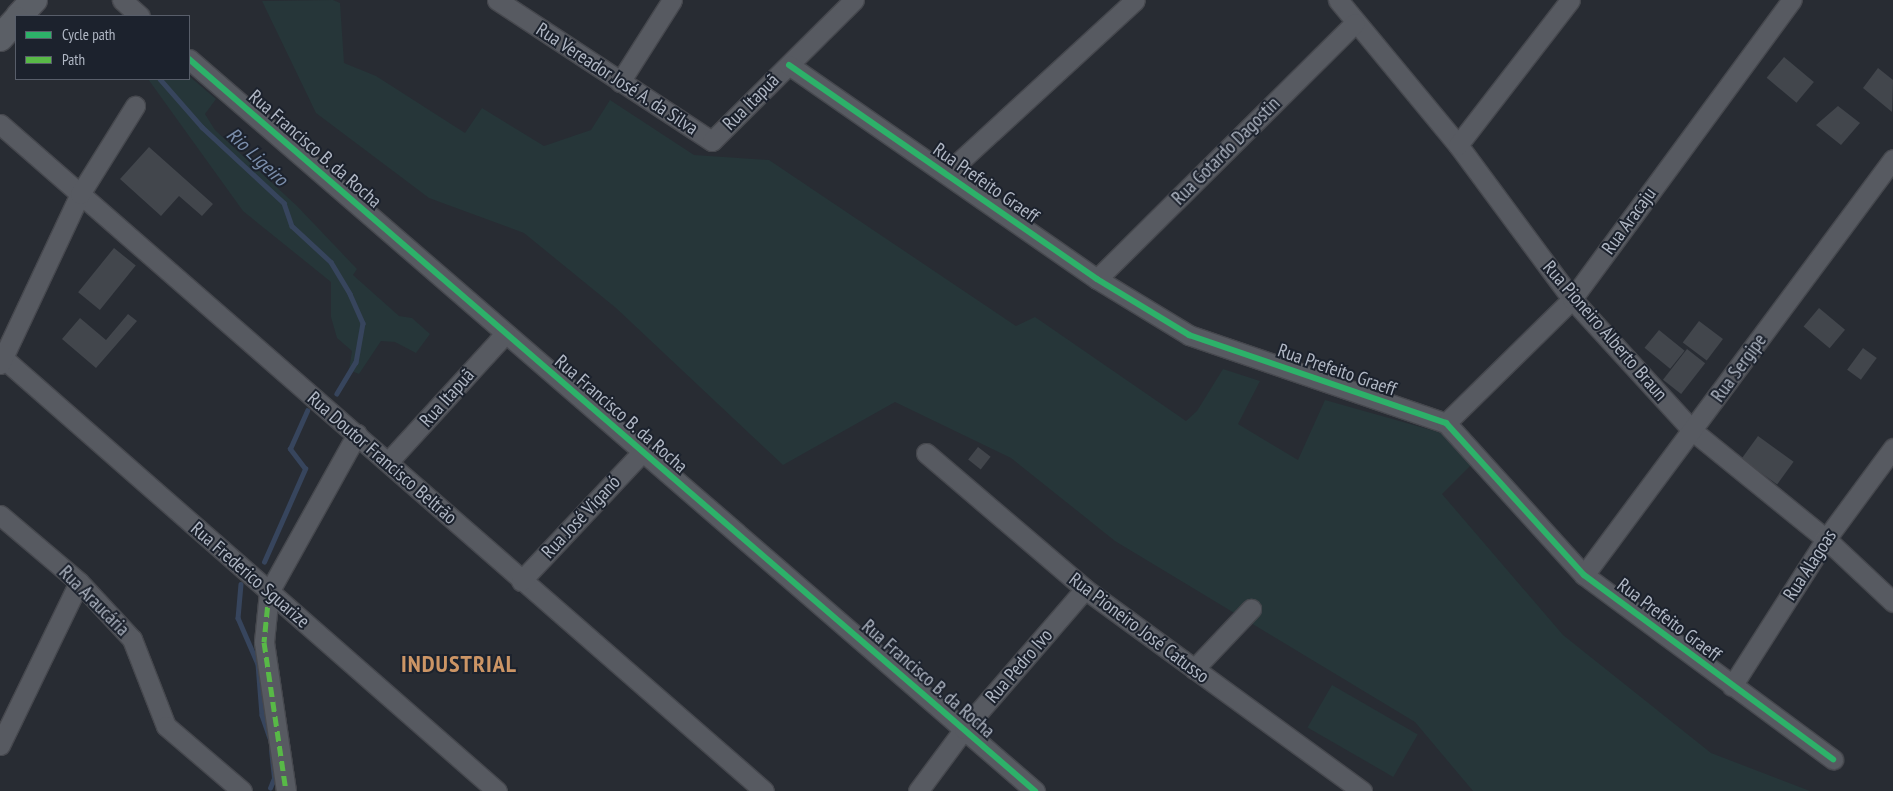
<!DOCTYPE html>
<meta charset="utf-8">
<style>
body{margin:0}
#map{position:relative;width:1893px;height:791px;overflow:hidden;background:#282c33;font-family:"PT Sans Narrow",sans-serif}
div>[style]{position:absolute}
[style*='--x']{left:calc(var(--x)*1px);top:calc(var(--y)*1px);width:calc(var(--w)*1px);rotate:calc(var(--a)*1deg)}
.green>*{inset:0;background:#263639;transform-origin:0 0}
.stream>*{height:4.5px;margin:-2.25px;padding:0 2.25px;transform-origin:2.25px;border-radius:2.25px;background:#37455d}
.building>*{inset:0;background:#42464c;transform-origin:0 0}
.roads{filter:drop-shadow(1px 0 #46484e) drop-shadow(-1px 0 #46484e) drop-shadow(0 1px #46484e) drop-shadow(0 -1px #46484e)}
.street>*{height:19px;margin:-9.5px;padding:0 9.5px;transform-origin:9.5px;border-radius:9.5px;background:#575a61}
.secondary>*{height:26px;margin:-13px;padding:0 13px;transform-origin:13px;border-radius:13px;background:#5b5f66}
.quiet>*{height:5px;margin-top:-2.5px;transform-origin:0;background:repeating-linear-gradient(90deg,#58b947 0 10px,transparent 0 15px)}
.cycleway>*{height:6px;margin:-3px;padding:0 3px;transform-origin:3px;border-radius:3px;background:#2db169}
span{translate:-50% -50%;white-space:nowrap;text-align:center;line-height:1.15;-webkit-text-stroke:4px #1c222d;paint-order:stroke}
.street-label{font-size:19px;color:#b1b8c5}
.water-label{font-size:20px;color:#7b8eab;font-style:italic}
.district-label{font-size:24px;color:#cc9565;font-weight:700;letter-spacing:1px}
.legend{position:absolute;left:15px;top:15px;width:175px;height:65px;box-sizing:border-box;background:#1c222d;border:1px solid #585e6a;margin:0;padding:6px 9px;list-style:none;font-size:15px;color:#b1b8c5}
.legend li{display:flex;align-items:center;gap:10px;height:25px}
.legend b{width:25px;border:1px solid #585e6a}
</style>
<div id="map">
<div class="green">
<div style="clip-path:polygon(333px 0,340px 3px,344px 63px,376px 76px,465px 133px,482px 108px,544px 146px,591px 130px,610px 100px,694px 155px,769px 160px,1016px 326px,1035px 317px,1186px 421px,1197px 411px,1223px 369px,1260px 381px,1238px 424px,1298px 460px,1325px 400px,1449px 435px,1474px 462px,1442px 494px,1563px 635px,1711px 753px,1810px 791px,1473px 791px,1415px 722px,1115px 541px,1011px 458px,895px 402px,783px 465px,616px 308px,524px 233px,429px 198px,316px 113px,262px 1px)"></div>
<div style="clip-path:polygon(189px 76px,216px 99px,205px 114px,215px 130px,297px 206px,357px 269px,353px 275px,399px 316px,412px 318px,430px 334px,416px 353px,395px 342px,381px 341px,359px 374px,349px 370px,352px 351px,337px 338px,331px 317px,331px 282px,243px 211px,148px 79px,189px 79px)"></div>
<div style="left:1332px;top:685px;width:99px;height:49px;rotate:30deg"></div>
</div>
<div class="stream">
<div style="--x:160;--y:79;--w:64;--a:48.8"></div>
<div style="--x:202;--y:127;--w:112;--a:42.8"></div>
<div style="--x:284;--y:203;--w:24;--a:71"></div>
<div style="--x:292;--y:226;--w:53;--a:42.7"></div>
<div style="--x:331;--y:262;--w:37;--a:59"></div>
<div style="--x:350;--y:294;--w:32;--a:66"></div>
<div style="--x:363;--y:323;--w:40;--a:100"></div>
<div style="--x:356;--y:362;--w:37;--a:121"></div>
<div style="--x:264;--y:562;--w:102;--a:-66.2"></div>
<div style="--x:305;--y:469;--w:25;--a:-127"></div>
<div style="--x:290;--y:449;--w:42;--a:-65.9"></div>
<div style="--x:241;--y:584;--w:34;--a:95"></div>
<div style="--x:238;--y:618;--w:50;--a:66.5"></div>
<div style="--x:258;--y:664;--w:51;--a:85.5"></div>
<div style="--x:262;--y:715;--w:24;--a:71"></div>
<div style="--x:270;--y:788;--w:11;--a:-68"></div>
<div style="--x:274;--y:778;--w:27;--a:-96"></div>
</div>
<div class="building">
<div style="left:1784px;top:57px;width:39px;height:27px;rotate:40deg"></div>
<div style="clip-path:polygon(1878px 68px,1893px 80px,1892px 112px,1863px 88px)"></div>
<div style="clip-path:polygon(1838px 106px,1860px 123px,1841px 145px,1816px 125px)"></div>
<div style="clip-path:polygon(149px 147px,213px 204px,202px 216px,179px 196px,161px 216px,120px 179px)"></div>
<div style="left:114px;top:248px;width:28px;height:57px;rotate:39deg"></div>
<div style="left:1819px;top:308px;width:34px;height:24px;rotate:40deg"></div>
<div style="clip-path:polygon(128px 314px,137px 321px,96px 368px,62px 339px,80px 318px,106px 340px)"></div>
<div style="left:1699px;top:321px;width:30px;height:27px;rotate:37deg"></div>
<div style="left:1659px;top:330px;width:33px;height:23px;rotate:39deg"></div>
<div style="left:1863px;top:348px;width:17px;height:27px;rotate:36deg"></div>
<div style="left:1687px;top:349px;width:23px;height:39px;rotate:38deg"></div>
<div style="left:1758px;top:436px;width:44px;height:28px;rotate:36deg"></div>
<div style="left:978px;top:447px;width:16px;height:16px;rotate:38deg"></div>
</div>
<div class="roads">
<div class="street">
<div style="--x:122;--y:0;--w:24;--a:42"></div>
<div style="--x:497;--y:0;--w:257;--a:33.3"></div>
<div style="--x:712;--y:141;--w:200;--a:-44.8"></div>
<div style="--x:1338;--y:0;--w:188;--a:50.4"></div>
<div style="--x:1458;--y:145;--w:192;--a:53.5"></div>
<div style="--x:1572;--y:299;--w:179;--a:47.5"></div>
<div style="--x:1693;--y:431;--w:171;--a:39.1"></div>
<div style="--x:1826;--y:539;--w:92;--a:43.2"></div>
<div style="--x:189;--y:59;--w:1119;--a:40.87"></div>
<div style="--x:789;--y:65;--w:375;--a:34.8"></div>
<div style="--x:1097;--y:279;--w:108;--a:31.3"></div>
<div style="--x:1189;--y:335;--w:272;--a:18.9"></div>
<div style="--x:1446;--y:423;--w:205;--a:47.8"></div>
<div style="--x:1584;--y:575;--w:310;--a:36.5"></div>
<div style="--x:620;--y:82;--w:97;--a:-57.6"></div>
<div style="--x:0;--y:124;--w:1014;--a:41.12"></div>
<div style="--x:1458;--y:145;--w:183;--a:-52.3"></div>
<div style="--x:947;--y:173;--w:255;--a:-42.6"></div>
<div style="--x:1097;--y:279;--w:363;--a:-44.8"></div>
<div style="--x:3;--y:358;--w:657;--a:41.24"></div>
<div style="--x:0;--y:364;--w:188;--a:-64.8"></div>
<div style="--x:80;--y:194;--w:104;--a:-58"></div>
<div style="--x:1446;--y:423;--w:177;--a:-44.5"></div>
<div style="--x:1572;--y:299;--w:371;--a:-53.7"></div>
<div style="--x:926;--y:453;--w:209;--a:40.5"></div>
<div style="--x:1085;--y:589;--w:343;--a:36.1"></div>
<div style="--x:388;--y:462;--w:173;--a:-47.6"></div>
<div style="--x:0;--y:515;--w:104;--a:40.3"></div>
<div style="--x:79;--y:582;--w:78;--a:47.1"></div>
<div style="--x:132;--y:639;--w:93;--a:68.7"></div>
<div style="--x:166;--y:726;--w:100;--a:40.5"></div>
<div style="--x:1584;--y:575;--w:518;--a:-53.4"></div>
<div style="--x:521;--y:581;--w:177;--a:-46.8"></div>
<div style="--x:1194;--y:669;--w:83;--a:-46.5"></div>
<div style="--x:1732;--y:686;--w:174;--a:-57.4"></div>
<div style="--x:1826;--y:539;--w:113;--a:-53.6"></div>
<div style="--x:0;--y:745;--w:181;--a:-64.1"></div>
<div style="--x:286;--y:791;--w:151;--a:-98.4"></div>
<div style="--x:264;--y:642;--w:50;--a:-84.3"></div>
<div style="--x:269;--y:592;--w:181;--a:-60.9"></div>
<div style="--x:918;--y:791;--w:77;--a:-53.4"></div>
<div style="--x:964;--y:729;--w:185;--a:-49.2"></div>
</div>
<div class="secondary">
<div style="--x:19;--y:16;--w:22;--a:-47"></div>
<div style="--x:0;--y:38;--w:24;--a:-48"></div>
</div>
</div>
<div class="quiet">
<div style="--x:269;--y:592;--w:50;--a:95.7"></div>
<div style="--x:264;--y:642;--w:151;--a:81.6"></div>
</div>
<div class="cycleway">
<div style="--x:189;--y:59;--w:1119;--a:40.87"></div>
<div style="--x:789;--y:65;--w:375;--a:34.8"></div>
<div style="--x:1097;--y:279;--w:108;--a:31.3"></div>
<div style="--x:1189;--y:335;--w:272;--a:18.9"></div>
<div style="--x:1446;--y:423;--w:205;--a:47.8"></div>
<div style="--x:1584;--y:575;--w:310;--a:36.5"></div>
</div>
<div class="street-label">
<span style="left:617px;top:79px;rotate:33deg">Rua Vereador José A. da Silva</span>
<span style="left:751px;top:102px;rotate:-45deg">Rua Itapuã</span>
<span style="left:315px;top:149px;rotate:41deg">Rua Francisco B. da Rocha</span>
<span style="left:1226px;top:151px;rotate:-45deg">Rua Gotardo Dagostin</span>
<span style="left:986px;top:183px;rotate:35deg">Rua Prefeito Graeff</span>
<span style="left:1629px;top:221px;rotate:-54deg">Rua Aracaju</span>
<span style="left:1605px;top:331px;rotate:49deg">Rua Pioneiro Alberto Braun</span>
<span style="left:1739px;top:368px;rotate:-54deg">Rua Sergipe</span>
<span style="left:1337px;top:370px;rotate:19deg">Rua Prefeito Graeff</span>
<span style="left:447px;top:398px;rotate:-48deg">Rua Itapuã</span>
<span style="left:621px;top:414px;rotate:41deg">Rua Francisco B. da Rocha</span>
<span style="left:382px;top:458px;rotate:41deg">Rua Doutor Francisco Beltrão</span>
<span style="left:581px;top:517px;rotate:-47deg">Rua José Viganó</span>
<span style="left:1810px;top:565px;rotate:-57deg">Rua Alagoas</span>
<span style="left:250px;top:575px;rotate:41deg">Rua Frederico Sguarize</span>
<span style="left:94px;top:601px;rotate:45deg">Rua Araucária</span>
<span style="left:1669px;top:620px;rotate:37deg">Rua Prefeito Graeff</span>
<span style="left:1139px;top:628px;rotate:37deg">Rua Pioneiro José Catusso</span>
<span style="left:1019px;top:666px;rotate:-49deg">Rua Pedro Ivo</span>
<span style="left:928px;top:679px;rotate:41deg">Rua Francisco B. da Rocha</span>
</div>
<div class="water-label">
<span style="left:257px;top:157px;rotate:43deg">Rio Ligeiro</span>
</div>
<div class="district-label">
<span style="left:459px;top:664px">INDUSTRIAL</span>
</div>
<ul class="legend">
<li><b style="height:6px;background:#2db169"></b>Cycle path</li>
<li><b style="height:6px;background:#58b947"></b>Path</li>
</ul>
</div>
